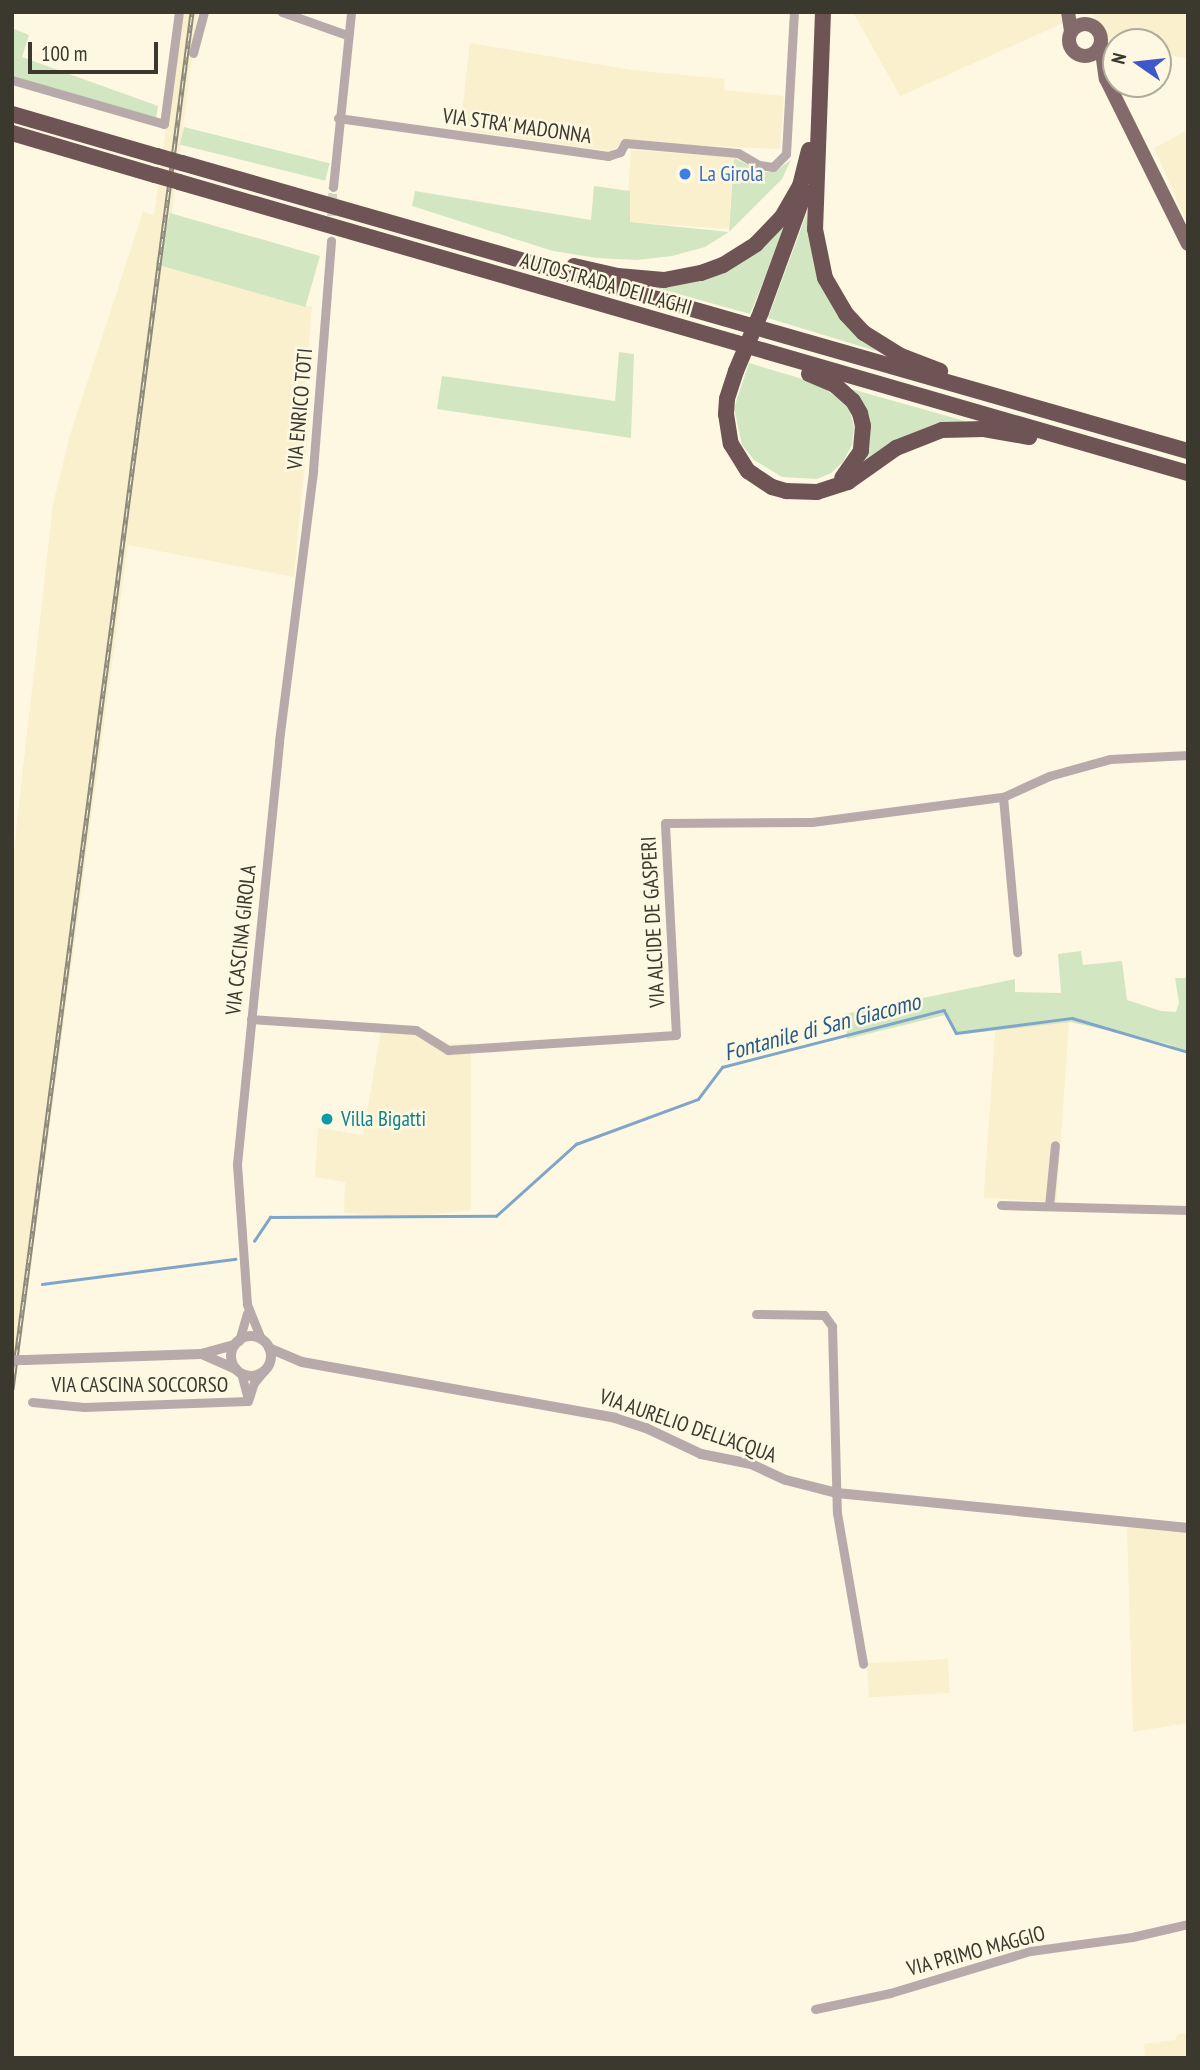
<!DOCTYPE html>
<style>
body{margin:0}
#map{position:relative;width:1200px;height:2070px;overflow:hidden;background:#fef8e2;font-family:"PT Sans Narrow",sans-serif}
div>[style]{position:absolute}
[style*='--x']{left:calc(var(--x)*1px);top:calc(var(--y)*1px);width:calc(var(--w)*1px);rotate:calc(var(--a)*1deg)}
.built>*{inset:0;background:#faf0ce;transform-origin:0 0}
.green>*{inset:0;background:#d2e6c1;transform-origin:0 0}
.stream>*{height:2.5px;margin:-1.25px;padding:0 1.25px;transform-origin:1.25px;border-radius:1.25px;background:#7fa5ca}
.minor-tunnel>*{height:9px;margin-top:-4.5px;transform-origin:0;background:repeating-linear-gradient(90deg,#d7d2be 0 9px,transparent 0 13.5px)}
.minor>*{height:9px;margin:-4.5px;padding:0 4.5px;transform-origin:4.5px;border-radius:4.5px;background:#b8aaab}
.tertiary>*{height:10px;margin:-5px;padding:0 5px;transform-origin:5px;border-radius:5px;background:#b8aaab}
.tertiary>.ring{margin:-5px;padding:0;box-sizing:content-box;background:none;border:10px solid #b8aaab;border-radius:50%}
.primary>*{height:14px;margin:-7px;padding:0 7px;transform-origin:7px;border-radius:7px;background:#836b6c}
.primary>.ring{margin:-7px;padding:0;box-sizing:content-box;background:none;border:14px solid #836b6c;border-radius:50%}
.motorway>*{height:16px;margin:-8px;padding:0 8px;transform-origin:8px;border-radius:8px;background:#6f5456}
.rail>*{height:5px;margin-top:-2.5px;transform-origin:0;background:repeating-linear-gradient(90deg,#fef8e2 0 8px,#8d897a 0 16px);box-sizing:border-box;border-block:2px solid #8d897a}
.tertiary-bridge>*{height:10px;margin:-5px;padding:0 5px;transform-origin:5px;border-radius:5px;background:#b8aaab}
.motorway-bridge>*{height:16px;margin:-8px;padding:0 8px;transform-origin:8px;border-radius:8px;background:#6f5456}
.dots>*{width:19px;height:19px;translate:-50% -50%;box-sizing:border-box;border:4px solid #fef8e2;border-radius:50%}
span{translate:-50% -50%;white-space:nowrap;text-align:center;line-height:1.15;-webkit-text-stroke:5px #fef8e2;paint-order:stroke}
.street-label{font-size:21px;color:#3b382e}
.shop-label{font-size:21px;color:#366cbe}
.left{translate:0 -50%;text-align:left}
.culture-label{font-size:21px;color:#0d838f}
.water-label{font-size:23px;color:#225a8b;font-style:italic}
.frame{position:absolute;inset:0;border:14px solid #3b382e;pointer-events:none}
.north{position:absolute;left:1102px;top:28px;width:70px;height:70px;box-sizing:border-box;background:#fef8e2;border:2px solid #b0ab9a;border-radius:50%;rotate:284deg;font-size:19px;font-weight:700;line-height:28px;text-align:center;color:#3b382e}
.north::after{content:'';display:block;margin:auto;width:24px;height:32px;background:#4057ca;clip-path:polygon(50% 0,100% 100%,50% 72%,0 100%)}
.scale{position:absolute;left:28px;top:42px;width:130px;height:32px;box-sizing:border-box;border:4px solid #3b382e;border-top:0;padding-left:9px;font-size:21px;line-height:24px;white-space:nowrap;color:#3b382e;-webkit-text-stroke:5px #fef8e2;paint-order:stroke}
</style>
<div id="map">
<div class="built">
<div style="clip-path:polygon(182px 12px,198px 12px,165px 266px,312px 307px,303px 409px,310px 411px,294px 577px,128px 545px,12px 1407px,12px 866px,53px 504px,70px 435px,143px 212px,154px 215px)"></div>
<div style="clip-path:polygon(853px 12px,1062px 12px,1066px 22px,900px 96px)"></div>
<div style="clip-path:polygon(1091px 12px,1188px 12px,1188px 58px,1158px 54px,1158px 42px,1116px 42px,1116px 48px,1113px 48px)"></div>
<div style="clip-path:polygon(470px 43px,632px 70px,725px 79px,724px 90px,784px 96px,780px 149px,622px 142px,612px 151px,460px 130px)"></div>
<div style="clip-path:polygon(1188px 130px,1188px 225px,1154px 148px)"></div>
<div style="left:631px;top:150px;width:103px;height:72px;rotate:4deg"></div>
<div style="left:1069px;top:1022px;width:181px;height:73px;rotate:94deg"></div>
<div style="clip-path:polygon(382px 1025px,417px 1028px,449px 1044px,474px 1043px,471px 1049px,471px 1210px,406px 1217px,344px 1213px,345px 1182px,315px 1177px,318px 1128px,363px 1135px)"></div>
<div style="clip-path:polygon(1127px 1527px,1188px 1533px,1188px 1723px,1133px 1732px)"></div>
<div style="left:948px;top:1659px;width:34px;height:81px;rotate:87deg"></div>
<div style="clip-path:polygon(1188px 2033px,1188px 2058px,1145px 2058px,1144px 2044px,1175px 2040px,1178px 2034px)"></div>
</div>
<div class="green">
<div style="clip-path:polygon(12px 28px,29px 35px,22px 57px,158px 106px,156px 119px,12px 77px)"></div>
<div style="left:184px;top:127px;width:150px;height:18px;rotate:14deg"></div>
<div style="clip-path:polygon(734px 158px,763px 172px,774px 172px,791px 160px,782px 179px,729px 232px,705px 247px,672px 256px,637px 260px,597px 258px,553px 251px,412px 206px,415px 191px,591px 220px,594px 186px,630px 191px,630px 222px,729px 232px)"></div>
<div style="clip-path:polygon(809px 207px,813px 251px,876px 351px,768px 318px)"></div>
<div style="left:170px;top:213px;width:156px;height:53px;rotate:16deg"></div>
<div style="clip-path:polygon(790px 217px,750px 314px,653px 287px,685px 282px)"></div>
<div style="clip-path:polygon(619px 352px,634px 354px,631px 438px,437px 409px,442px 376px,615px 401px)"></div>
<div style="clip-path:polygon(749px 363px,816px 383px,838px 398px,850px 410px,854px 427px,852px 445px,843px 462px,831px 473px,817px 479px,782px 477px,754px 460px,742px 445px,734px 408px)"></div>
<div style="clip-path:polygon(851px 389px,965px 421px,860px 467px,862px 459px)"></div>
<div style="clip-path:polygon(1081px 951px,1083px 965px,1122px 961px,1127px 1000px,1161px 1011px,1176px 1012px,1179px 1003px,1175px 978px,1188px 978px,1188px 1054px,1168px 1044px,1070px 1022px,956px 1035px,945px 1015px,847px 1039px,845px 1014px,1015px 979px,1015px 992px,1061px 993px,1058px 954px)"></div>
</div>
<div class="stream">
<div style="--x:254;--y:1241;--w:29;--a:-56"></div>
<div style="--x:270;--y:1217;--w:226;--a:-0.3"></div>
<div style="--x:496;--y:1216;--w:108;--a:-42"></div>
<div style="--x:576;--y:1144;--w:130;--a:-20.2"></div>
<div style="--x:698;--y:1099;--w:40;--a:-53"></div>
<div style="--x:722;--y:1067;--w:229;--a:-14.4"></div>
<div style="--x:944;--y:1010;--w:26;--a:62"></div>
<div style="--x:956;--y:1033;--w:117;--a:-7.4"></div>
<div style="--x:1072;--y:1018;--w:121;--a:16.3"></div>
<div style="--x:42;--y:1284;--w:195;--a:-7.4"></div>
</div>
<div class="minor-tunnel">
<div style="--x:331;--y:229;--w:42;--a:-87.3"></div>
</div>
<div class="minor">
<div style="--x:282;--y:12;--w:69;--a:19.5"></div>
<div style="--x:193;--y:53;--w:42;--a:-75"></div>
<div style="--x:12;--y:80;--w:158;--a:16.1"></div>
<div style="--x:164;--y:124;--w:113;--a:-82.4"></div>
<div style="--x:338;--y:118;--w:273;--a:8"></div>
<div style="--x:608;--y:156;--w:13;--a:-18"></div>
<div style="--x:620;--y:152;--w:10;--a:-61"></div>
<div style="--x:625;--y:143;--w:113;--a:5.1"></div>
<div style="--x:738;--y:153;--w:24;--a:30"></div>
<div style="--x:759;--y:165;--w:14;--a:8"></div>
<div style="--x:773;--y:167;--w:18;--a:-45"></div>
<div style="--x:786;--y:154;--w:142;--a:-86.8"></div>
<div style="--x:333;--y:187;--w:176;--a:-84.1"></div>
<div style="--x:1003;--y:797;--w:156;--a:84.8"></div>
<div style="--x:251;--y:1019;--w:165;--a:3.8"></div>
<div style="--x:416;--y:1030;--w:38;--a:32"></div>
<div style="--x:448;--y:1050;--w:228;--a:-3.8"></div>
<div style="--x:676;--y:1035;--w:212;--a:-93"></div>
<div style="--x:665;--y:823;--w:147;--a:-0.4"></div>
<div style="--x:812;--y:822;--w:193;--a:-7.5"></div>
<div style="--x:1003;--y:797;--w:51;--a:-24.5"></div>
<div style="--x:1049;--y:776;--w:63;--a:-15.6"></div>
<div style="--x:1110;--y:759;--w:78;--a:-2.9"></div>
<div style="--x:1001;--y:1205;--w:187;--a:1.5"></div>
<div style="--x:1049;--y:1206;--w:61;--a:-84.4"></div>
<div style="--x:756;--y:1314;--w:68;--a:0.8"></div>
<div style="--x:824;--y:1315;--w:14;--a:54"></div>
<div style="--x:832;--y:1326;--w:187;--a:88.5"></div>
<div style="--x:837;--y:1513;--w:153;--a:80.2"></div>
<div style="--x:261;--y:1339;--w:38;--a:-112"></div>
<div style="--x:247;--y:1304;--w:140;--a:-94.1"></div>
<div style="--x:237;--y:1164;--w:425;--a:-84.3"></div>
<div style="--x:279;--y:741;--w:273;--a:-82.8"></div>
<div style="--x:313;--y:470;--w:230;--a:-85.5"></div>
<div style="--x:239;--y:1341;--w:29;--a:-74"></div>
<div style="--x:241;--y:1373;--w:24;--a:75"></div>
<div style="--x:248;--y:1401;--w:19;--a:-72"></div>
<div style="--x:254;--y:1383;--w:14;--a:-51"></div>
<div style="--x:32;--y:1402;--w:52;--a:5.5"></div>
<div style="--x:84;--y:1407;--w:164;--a:-2.1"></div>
<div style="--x:815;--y:2009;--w:77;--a:-12"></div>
<div style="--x:890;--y:1993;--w:146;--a:-16.7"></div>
<div style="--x:1030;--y:1951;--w:103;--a:-7.8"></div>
<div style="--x:1132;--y:1937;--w:57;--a:-13.1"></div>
</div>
<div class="tertiary">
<div class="ring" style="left:231px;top:1336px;width:30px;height:30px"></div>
<div style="--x:269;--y:1348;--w:36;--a:23"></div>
<div style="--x:302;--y:1362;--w:318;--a:10.1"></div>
<div style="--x:615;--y:1418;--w:33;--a:18"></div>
<div style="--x:646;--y:1428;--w:61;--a:25.3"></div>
<div style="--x:701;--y:1454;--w:51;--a:11.3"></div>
<div style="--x:751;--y:1464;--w:38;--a:25"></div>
<div style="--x:786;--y:1480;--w:53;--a:14.3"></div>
<div style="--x:837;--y:1493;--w:353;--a:5.7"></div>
<div style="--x:204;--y:1355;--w:35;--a:24"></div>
<div style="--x:26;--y:1360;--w:175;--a:-2"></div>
<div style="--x:201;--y:1354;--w:35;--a:-15"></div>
</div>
<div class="primary">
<div style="--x:1068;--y:12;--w:20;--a:81"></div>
<div class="ring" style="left:1069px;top:24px;width:18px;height:18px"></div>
<div style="--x:1101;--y:45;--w:34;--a:82"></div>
<div style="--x:1106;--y:79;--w:184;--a:63.6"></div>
</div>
<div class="motorway">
<div style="--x:823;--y:12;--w:217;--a:92.1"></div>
<div style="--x:815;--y:229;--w:50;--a:78.5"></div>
<div style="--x:825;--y:278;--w:42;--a:59.7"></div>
<div style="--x:846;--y:314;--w:26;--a:47"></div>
<div style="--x:864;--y:333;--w:44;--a:31.9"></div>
<div style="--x:901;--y:356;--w:42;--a:21"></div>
<div style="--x:12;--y:114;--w:151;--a:16.2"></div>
<div style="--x:12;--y:133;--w:149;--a:16.4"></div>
<div style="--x:182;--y:163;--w:1046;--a:15.98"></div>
<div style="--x:179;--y:182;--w:1050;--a:16.09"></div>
<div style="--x:574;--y:266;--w:45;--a:12.8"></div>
<div style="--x:618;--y:276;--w:46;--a:5"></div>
<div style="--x:664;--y:280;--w:38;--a:-11"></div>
<div style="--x:701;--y:273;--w:23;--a:-20"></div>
<div style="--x:723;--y:265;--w:39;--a:-32"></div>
<div style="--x:756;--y:244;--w:37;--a:-46"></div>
<div style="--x:782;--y:217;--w:36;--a:-60"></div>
<div style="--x:800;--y:186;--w:37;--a:-76"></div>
<div style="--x:761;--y:312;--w:128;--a:-69.9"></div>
<div style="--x:736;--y:371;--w:29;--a:108"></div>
<div style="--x:727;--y:399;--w:15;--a:94"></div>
<div style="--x:726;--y:414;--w:30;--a:81"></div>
<div style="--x:731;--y:444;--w:32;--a:58"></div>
<div style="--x:748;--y:471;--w:29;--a:34"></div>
<div style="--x:772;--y:487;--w:15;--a:16"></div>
<div style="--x:786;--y:491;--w:31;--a:2"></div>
<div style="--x:817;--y:492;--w:33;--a:-18"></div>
<div style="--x:848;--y:482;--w:59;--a:-35.3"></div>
<div style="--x:896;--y:448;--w:49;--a:-21.4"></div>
<div style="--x:942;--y:430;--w:42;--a:-1.4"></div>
<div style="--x:984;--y:429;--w:46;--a:10.1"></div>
<div style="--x:809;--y:374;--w:28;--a:23"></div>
<div style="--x:835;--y:385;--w:24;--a:42"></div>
<div style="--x:853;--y:401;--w:14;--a:60"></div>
<div style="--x:860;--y:413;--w:13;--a:77"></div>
<div style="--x:863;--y:426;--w:25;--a:95"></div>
<div style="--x:861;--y:451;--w:33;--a:125"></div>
</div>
<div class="rail">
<div style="--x:12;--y:1389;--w:1389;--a:-82.55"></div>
</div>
<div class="tertiary-bridge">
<div style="--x:12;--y:1360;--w:14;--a:0"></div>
</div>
<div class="motorway-bridge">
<div style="--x:157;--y:156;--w:26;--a:16"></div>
<div style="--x:155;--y:175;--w:25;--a:16"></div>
<div style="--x:736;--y:371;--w:64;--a:-67"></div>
</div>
<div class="dots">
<div style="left:685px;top:174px;background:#3f7fe0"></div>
<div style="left:327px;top:1119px;background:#0f9aa8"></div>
</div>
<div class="street-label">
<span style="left:517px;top:126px;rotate:8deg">VIA STRA' MADONNA</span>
<span style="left:606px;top:284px;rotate:16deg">AUTOSTRADA DEI LAGHI</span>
<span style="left:300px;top:409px;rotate:-85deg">VIA ENRICO TOTI</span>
<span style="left:653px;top:922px;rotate:-93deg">VIA ALCIDE DE GASPERI</span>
<span style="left:241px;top:940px;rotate:-84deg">VIA CASCINA GIROLA</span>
<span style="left:140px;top:1385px">VIA CASCINA SOCCORSO</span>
<span style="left:688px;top:1426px;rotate:19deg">VIA AURELIO DELL'ACQUA</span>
<span style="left:976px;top:1951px;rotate:-15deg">VIA PRIMO MAGGIO</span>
</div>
<div class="shop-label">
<span class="left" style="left:699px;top:174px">La Girola</span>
</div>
<div class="culture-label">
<span class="left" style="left:341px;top:1119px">Villa Bigatti</span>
</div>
<div class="water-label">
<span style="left:822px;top:1027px;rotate:-15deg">Fontanile di San Giacomo</span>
</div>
<div class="frame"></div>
<div class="north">N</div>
<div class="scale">100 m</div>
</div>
